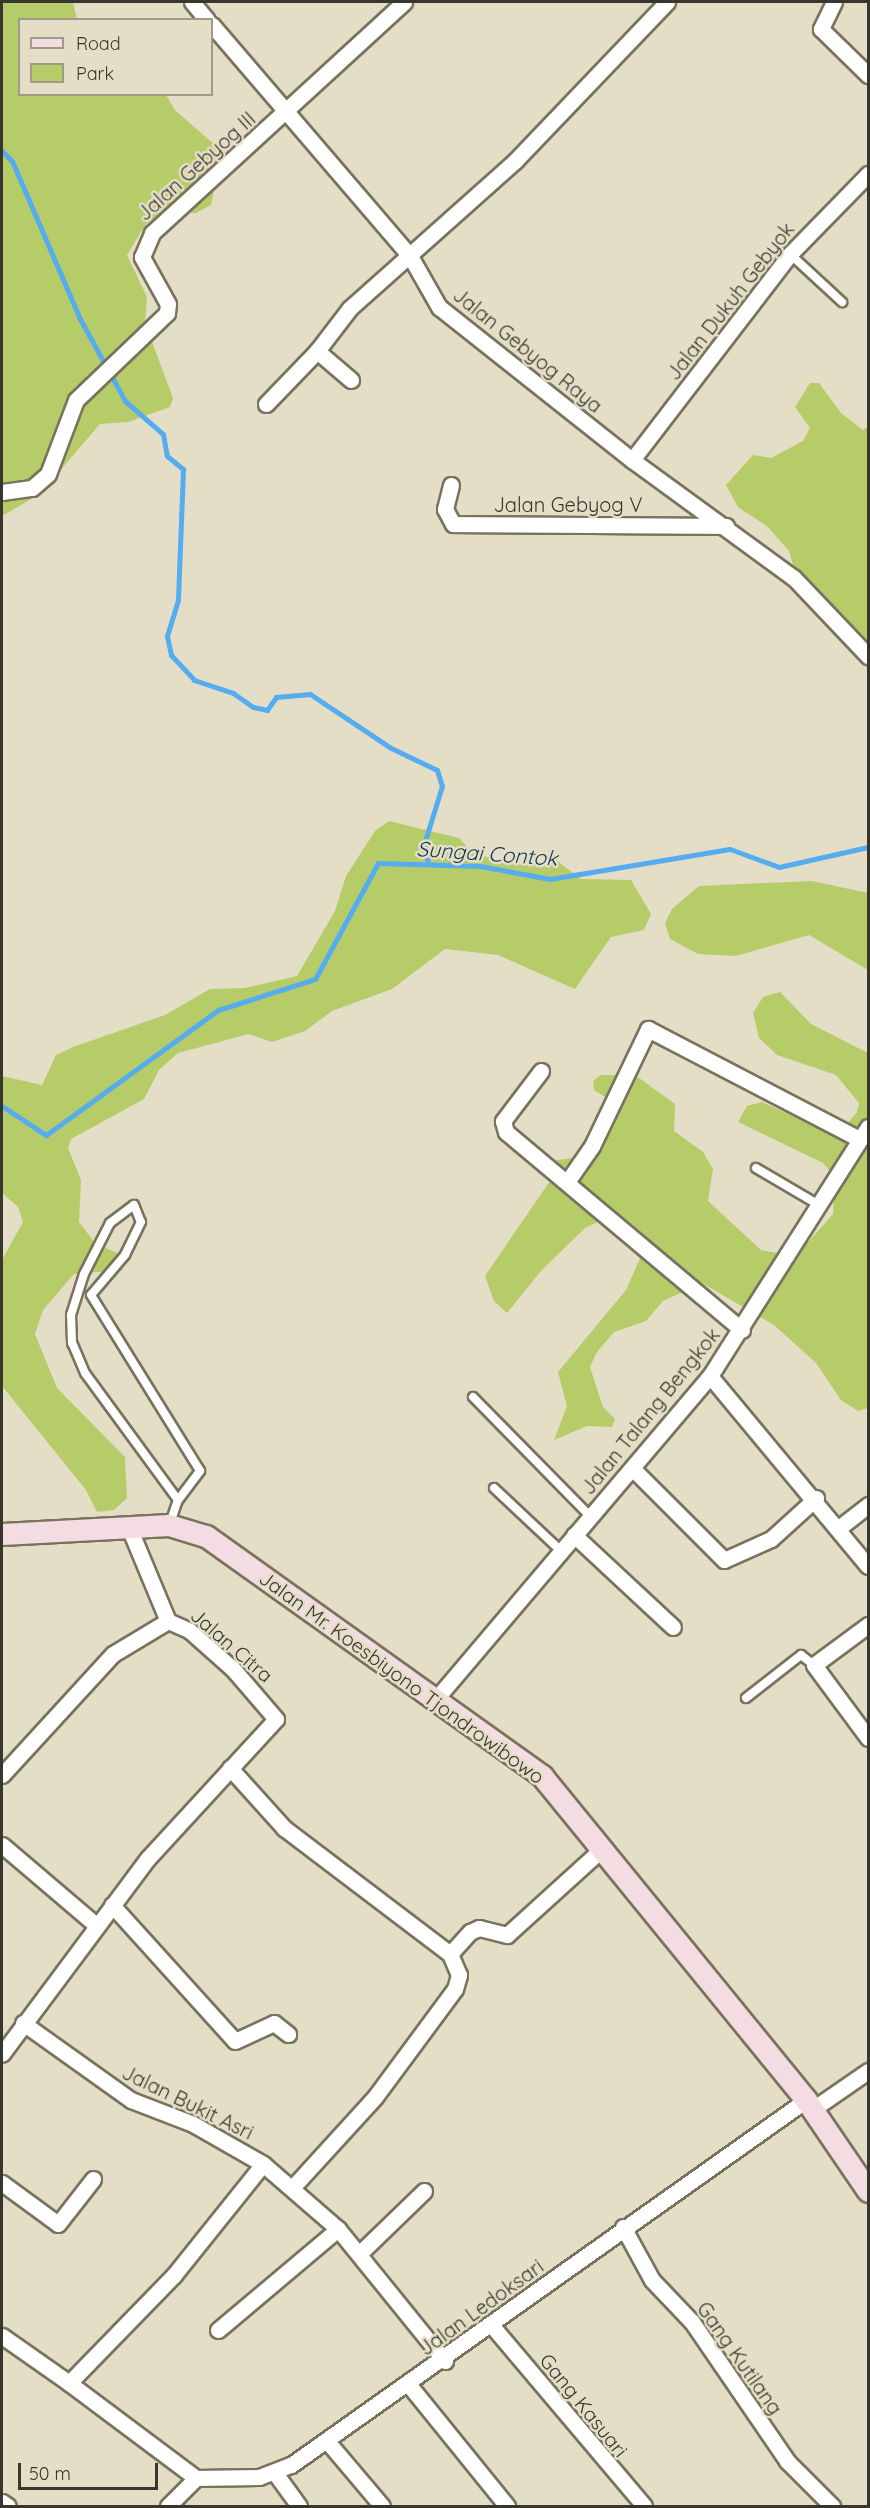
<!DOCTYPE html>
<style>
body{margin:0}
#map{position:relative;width:870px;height:2508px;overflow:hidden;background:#e5dec7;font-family:Quicksand,sans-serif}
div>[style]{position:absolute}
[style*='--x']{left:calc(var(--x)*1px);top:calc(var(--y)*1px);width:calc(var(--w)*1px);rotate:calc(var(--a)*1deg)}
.green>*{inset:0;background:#b6cc69}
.stream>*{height:5px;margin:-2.5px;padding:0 2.5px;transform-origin:2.5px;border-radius:2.5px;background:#55acef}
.roads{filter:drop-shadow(2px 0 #79735e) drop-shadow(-2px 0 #79735e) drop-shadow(0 2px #79735e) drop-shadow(0 -2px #79735e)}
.service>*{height:8px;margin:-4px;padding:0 4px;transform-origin:4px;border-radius:4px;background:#fff}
.minor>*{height:15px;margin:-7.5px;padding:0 7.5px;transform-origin:7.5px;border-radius:7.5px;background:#fff}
.secondary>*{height:21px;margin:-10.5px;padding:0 10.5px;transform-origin:10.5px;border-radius:10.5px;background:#f4dce3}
span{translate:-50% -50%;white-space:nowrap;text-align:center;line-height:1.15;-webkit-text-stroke:5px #e5dec7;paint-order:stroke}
.street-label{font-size:20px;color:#39362d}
.water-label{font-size:21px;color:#113550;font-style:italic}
.frame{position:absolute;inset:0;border:3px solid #39362d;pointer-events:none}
.legend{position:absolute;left:18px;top:18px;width:195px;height:78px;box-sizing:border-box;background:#e5dec7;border:2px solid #a09b89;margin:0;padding:8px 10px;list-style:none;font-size:18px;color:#39362d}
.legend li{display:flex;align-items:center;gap:12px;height:30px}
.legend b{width:30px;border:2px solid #a09b89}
.scale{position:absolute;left:18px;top:2463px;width:140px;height:27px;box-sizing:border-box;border:3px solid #39362d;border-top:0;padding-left:8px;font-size:18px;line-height:21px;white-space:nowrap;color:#39362d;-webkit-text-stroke:4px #e5dec7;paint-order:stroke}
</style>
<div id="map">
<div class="green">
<div style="clip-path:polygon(2px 2px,73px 2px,77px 19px,20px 20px,20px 94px,166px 95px,175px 110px,217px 147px,220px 164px,211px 205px,196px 213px,167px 211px,146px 224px,127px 255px,147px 297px,145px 323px,173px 398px,170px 407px,128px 422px,100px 424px,40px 494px,2px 516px)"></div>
<div style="clip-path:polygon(810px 383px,819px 383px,841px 413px,863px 430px,868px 426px,868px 643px,794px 568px,789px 551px,768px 527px,738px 507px,726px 485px,753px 455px,771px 458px,803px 441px,810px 428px,795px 407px)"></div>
<div style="clip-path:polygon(389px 821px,459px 838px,471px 851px,506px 864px,531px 865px,552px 857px,581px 879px,631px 880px,651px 914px,644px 930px,611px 937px,575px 989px,498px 955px,445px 949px,392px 989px,332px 1011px,305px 1031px,272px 1042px,249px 1034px,178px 1053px,159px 1070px,144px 1099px,71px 1139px,68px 1148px,81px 1180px,79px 1222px,95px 1243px,119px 1254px,123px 1270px,74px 1274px,43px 1310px,35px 1334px,57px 1388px,125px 1457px,127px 1498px,114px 1510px,97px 1512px,86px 1490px,2px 1386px,2px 1260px,23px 1222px,18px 1207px,2px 1193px,2px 1076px,42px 1085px,56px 1055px,73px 1047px,165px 1015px,210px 989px,245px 988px,297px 976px,335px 911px,346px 876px,375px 831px)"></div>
<div style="clip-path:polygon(812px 881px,868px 893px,868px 970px,809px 935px,736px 956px,698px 954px,670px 939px,665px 923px,672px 909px,699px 886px)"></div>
<div style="clip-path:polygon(780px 992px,811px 1024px,868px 1053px,868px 1408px,858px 1411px,841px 1400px,816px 1363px,774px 1325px,702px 1283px,663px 1301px,646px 1321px,614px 1332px,597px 1352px,590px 1367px,603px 1407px,615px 1419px,612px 1427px,587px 1426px,554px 1440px,567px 1406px,558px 1372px,626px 1290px,640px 1258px,602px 1220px,585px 1228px,541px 1271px,507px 1313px,494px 1301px,485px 1276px,552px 1178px,552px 1161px,578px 1157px,615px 1103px,594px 1090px,593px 1081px,601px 1075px,635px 1075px,675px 1104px,674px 1131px,703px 1152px,713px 1169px,708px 1201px,761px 1250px,796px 1256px,833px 1214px,835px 1177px,823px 1163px,738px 1122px,747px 1106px,762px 1102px,832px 1134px,841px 1132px,857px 1112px,859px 1103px,836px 1075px,777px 1055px,759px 1038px,753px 1013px,763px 997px)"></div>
</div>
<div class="stream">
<div style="--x:2;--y:151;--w:14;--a:45"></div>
<div style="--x:12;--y:161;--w:172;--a:66.7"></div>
<div style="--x:80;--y:319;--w:94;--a:61.2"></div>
<div style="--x:125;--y:401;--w:50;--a:41"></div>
<div style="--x:163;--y:434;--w:22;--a:80"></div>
<div style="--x:167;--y:456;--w:21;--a:39"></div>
<div style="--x:183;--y:469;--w:131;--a:92.2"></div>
<div style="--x:178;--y:600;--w:38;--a:107"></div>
<div style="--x:167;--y:636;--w:19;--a:78"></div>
<div style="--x:171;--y:655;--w:34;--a:47"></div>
<div style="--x:194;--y:680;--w:41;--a:18.4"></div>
<div style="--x:233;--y:693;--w:24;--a:35"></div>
<div style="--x:253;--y:707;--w:14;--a:12"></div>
<div style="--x:267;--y:710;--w:16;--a:-55"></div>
<div style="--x:276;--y:697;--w:34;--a:-5"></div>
<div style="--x:310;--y:694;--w:97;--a:33.7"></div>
<div style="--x:391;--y:748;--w:51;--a:25.6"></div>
<div style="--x:437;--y:770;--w:17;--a:73"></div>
<div style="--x:442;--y:786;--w:61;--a:107.2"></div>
<div style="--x:424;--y:844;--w:20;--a:79"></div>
<div style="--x:2;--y:1106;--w:53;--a:33.4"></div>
<div style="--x:46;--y:1135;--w:213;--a:-36"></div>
<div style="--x:218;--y:1010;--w:102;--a:-17.7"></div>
<div style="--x:315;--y:979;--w:132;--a:-61.5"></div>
<div style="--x:378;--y:863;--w:102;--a:1.7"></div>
<div style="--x:480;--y:866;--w:71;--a:10.5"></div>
<div style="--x:550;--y:879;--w:182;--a:-9.5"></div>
<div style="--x:730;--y:849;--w:52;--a:20.2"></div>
<div style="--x:779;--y:867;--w:91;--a:-12.7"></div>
</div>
<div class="roads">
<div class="service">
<div style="--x:790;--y:254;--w:71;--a:42.7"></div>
<div style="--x:756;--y:1168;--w:73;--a:30.4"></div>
<div style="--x:473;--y:1397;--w:167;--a:45.5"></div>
<div style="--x:494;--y:1488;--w:92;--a:43.2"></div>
<div style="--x:170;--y:1523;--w:24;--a:-71"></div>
<div style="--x:178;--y:1500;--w:157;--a:-126.2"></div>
<div style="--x:85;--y:1373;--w:33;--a:-113"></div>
<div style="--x:72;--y:1343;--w:28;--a:-92"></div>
<div style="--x:71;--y:1315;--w:43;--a:-72.4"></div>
<div style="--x:84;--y:1274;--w:57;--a:-63"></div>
<div style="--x:110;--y:1223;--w:30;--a:-37"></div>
<div style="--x:134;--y:1205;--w:18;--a:68"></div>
<div style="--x:141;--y:1222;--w:37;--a:116"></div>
<div style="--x:125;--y:1255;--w:52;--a:130.4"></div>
<div style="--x:91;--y:1295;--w:207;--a:58.2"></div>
<div style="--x:200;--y:1471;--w:36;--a:127"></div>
<div style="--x:746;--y:1698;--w:70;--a:-38"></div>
<div style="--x:801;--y:1655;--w:16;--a:38"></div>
</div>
<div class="minor">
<div style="--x:192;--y:2;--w:23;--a:50"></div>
<div style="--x:834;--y:2;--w:30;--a:116"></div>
<div style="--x:821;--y:29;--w:66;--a:44.4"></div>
<div style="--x:212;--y:25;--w:304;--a:49.4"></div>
<div style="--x:410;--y:256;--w:59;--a:60.4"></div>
<div style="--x:439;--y:307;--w:246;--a:38.4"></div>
<div style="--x:632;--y:460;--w:200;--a:36.1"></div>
<div style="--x:794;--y:578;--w:108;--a:46.5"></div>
<div style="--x:351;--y:380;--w:45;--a:-139.5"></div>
<div style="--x:317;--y:351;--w:54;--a:-52.5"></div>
<div style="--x:350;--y:308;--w:221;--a:-41.7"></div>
<div style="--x:515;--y:161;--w:220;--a:-46.3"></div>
<div style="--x:266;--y:404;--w:74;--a:-46.1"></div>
<div style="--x:632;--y:460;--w:260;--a:-52.5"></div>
<div style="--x:790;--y:254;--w:112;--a:-45.7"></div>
<div style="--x:451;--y:485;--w:25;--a:104"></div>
<div style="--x:445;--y:509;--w:17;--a:62"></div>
<div style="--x:453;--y:524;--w:273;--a:0.4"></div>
<div style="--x:2;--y:492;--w:30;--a:-8"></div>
<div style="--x:32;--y:488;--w:21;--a:-41"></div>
<div style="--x:48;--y:474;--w:79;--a:-69.3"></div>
<div style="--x:76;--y:400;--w:126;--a:-43.7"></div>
<div style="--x:167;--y:313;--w:9;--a:-84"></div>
<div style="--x:168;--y:304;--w:54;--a:-119"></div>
<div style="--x:142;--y:257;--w:26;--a:-67"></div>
<div style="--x:152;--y:233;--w:342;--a:-42.5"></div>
<div style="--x:541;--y:1071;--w:63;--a:127.2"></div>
<div style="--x:503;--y:1121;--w:11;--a:75"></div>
<div style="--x:506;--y:1132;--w:308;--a:40"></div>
<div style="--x:567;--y:1182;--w:44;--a:-55.2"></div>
<div style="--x:592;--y:1146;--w:130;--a:-64.4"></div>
<div style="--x:648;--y:1029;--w:238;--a:27.5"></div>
<div style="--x:710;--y:1376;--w:247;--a:50.3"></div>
<div style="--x:632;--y:1468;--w:130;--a:45"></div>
<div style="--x:724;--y:1560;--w:51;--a:-24.1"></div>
<div style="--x:771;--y:1539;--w:61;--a:-42.3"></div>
<div style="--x:128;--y:1525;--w:104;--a:67.4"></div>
<div style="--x:840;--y:1527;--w:36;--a:-38"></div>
<div style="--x:574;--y:1535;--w:135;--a:42.9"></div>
<div style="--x:868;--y:1625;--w:67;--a:143.5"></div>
<div style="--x:814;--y:1665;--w:91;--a:53.5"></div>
<div style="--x:435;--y:1700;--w:425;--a:-49.7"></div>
<div style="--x:710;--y:1376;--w:295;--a:-57.6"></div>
<div style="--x:230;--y:1768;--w:81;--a:48"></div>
<div style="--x:284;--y:1828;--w:208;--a:37.2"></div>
<div style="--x:2;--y:1775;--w:164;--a:-47.5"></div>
<div style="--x:113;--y:1654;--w:64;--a:-31"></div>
<div style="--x:168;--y:1621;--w:24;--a:24"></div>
<div style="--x:190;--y:1631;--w:57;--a:41.5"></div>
<div style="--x:233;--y:1669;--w:66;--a:49.3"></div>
<div style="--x:276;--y:1719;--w:189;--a:132.6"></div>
<div style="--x:148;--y:1858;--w:244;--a:126.7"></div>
<div style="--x:2;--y:1845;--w:123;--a:40.4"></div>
<div style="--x:112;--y:1905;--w:183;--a:47.9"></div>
<div style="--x:235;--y:2041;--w:43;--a:-24.8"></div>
<div style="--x:274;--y:2023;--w:18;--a:38"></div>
<div style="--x:23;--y:2023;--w:133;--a:35.5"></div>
<div style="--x:131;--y:2100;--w:66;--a:21.2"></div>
<div style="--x:193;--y:2124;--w:81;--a:29.7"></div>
<div style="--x:263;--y:2164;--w:99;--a:40.9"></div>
<div style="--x:338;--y:2229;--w:170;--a:51"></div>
<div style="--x:813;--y:2109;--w:67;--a:-34.6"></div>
<div style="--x:2;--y:2183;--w:69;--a:36.2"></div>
<div style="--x:58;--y:2224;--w:57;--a:-52.1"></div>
<div style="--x:292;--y:2188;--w:123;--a:-47.6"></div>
<div style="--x:375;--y:2097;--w:134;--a:-53.5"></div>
<div style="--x:455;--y:1989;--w:15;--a:-74"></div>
<div style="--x:459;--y:1975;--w:23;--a:-113"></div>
<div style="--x:450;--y:1954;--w:30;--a:-48"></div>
<div style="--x:470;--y:1932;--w:10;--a:-24"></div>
<div style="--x:479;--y:1928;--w:29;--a:14"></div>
<div style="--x:507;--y:1935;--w:130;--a:-42.2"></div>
<div style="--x:623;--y:2227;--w:60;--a:61.3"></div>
<div style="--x:652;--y:2280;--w:58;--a:46.4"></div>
<div style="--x:692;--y:2322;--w:168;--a:55.6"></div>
<div style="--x:787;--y:2461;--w:64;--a:45"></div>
<div style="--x:360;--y:2253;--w:89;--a:-44.1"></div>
<div style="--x:493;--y:2327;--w:234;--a:49.8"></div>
<div style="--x:218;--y:2330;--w:157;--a:-40.1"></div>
<div style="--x:2;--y:2336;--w:82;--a:35"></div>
<div style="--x:409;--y:2385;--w:156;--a:51"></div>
<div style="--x:327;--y:2441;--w:85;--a:49.8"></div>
<div style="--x:275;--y:2473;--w:41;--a:54"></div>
<div style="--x:196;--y:2478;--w:159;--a:-143.2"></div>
<div style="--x:69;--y:2383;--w:151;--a:-45.8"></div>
<div style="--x:174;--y:2275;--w:142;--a:-51.3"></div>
<div style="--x:2;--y:2502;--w:7;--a:34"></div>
<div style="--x:168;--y:2506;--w:40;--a:-45"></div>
<div style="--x:196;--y:2478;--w:63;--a:-0.9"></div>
<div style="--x:259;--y:2477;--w:34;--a:-21"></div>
<div style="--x:291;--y:2465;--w:631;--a:-35.33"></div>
</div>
<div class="secondary">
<div style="--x:2;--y:1534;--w:167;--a:-3.1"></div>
<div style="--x:169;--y:1525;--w:39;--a:17"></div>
<div style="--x:206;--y:1536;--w:413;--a:35.5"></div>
<div style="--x:542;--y:1776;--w:418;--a:50.8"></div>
<div style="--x:806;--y:2100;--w:110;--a:55.7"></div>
</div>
</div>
<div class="street-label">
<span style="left:196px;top:166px;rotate:-42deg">Jalan Gebyog III</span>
<span style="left:730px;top:301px;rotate:-52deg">Jalan Dukuh Gebyok</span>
<span style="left:528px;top:350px;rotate:39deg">Jalan Gebyog Raya</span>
<span style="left:568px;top:504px">Jalan Gebyog V</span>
<span style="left:650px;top:1411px;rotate:-51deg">Jalan Talang Bengkok</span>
<span style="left:232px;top:1645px;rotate:41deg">Jalan Citra</span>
<span style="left:402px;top:1677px;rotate:36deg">Jalan Mr. Koesbiyono Tjondrowibowo</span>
<span style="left:188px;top:2102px;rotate:26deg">Jalan Bukit Asri</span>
<span style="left:481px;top:2307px;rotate:-36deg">Jalan Ledoksari</span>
<span style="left:740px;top:2358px;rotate:55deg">Gang Kutilang</span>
<span style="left:584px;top:2405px;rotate:51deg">Gang Kasuari</span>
</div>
<div class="water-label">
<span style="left:487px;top:853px;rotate:4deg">Sungai Contok</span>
</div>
<div class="frame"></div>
<ul class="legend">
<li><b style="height:8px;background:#f4dce3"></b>Road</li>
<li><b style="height:16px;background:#b6cc69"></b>Park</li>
</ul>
<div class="scale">50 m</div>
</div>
